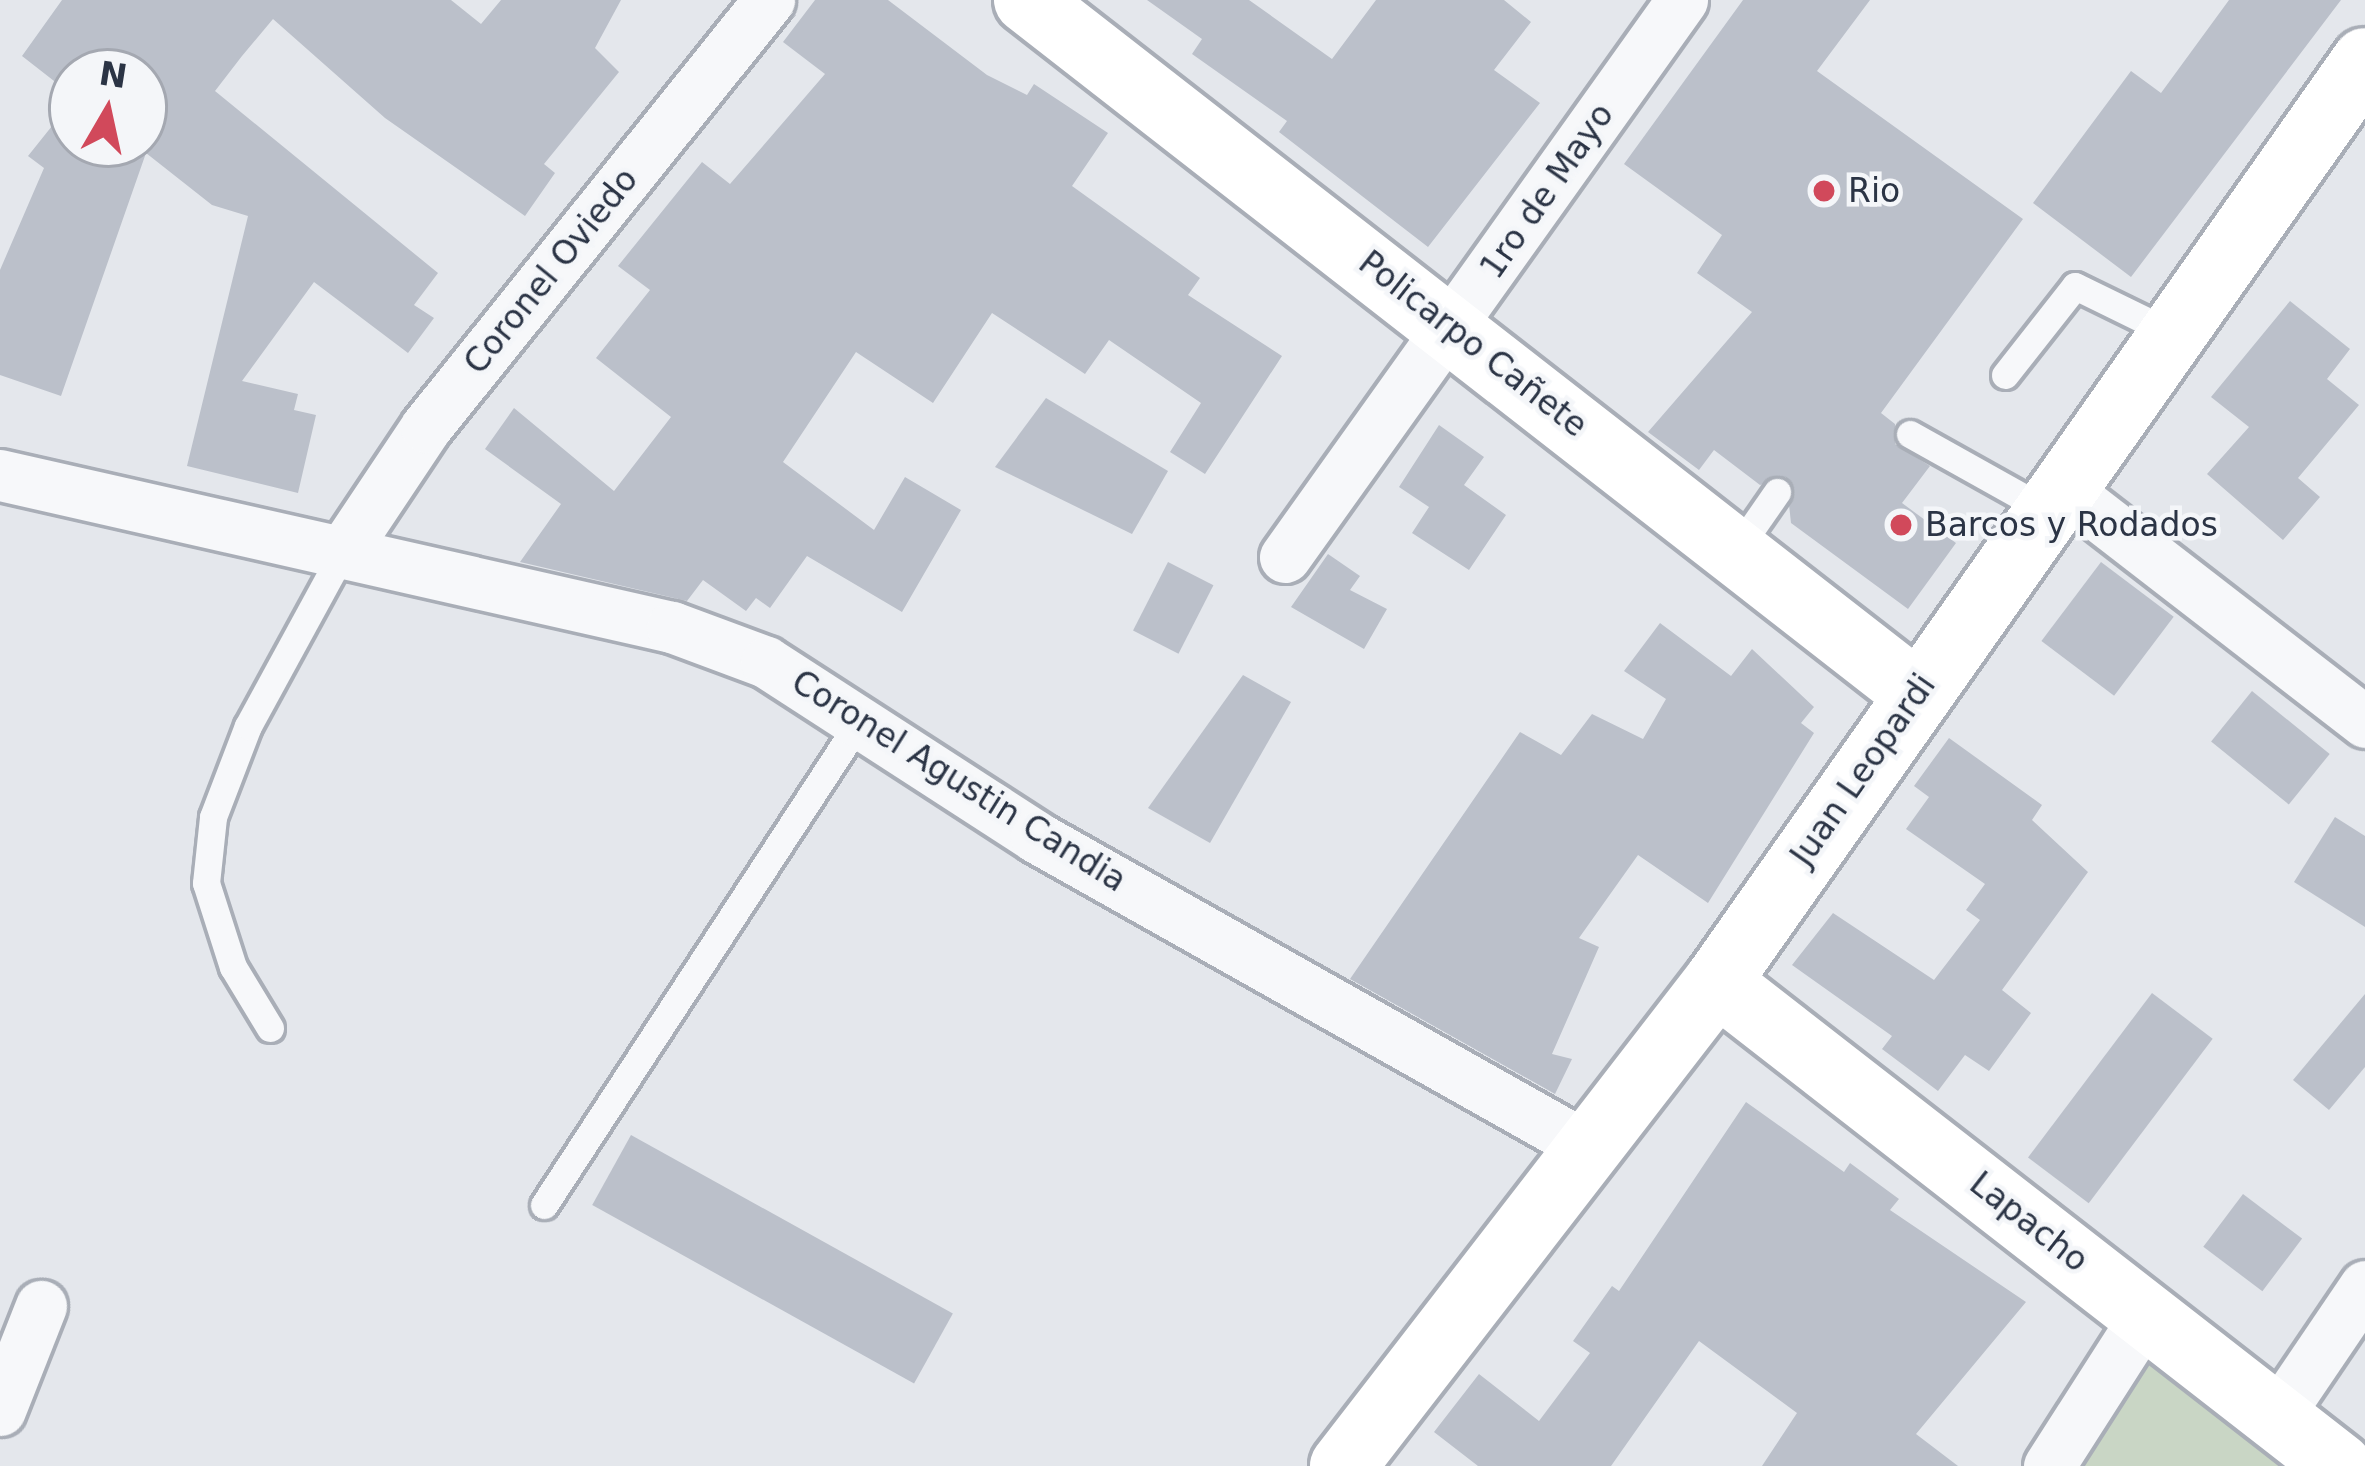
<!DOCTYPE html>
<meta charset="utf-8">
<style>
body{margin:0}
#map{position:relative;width:2365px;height:1466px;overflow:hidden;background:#e4e7ec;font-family:"DejaVu Sans",sans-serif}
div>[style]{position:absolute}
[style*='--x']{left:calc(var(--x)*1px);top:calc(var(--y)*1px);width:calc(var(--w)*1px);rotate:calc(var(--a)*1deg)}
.green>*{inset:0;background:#c9d6c5}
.building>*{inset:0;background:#bbc0ca;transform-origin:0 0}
.roads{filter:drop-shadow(3px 0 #a9aeb7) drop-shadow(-3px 0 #a9aeb7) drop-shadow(0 3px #a9aeb7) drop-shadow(0 -3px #a9aeb7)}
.lane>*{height:27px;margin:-13.5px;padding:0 13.5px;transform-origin:13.5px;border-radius:13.5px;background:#f7f8fa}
.street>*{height:51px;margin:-25.5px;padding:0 25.5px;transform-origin:25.5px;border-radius:25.5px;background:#f7f8fa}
.secondary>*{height:66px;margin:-33px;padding:0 33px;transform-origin:33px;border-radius:33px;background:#fff}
.dots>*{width:33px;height:33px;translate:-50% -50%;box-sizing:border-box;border:6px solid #f4f6f9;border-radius:50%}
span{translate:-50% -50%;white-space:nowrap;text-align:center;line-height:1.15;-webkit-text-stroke:9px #f4f6f9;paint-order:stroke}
.street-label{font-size:33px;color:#2b3445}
.poi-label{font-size:33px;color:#2b3445}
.left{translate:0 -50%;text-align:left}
.north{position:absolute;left:48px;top:48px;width:120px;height:120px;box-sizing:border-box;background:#f4f6f9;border:3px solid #a4a8b1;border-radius:50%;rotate:9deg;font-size:33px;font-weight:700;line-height:48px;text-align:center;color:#2b3445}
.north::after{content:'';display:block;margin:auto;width:42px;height:54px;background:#d1495b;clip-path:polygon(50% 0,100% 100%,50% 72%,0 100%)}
</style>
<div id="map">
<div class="green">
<div style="clip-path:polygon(2147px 1313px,2338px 1466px,2049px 1466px)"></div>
</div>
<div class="building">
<div style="clip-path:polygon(62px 0,451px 0,481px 24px,501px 0,621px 0,595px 48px,619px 72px,544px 164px,555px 173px,525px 216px,385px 118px,273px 19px,242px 56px,215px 91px,438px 273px,414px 305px,434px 318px,408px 353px,314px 282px,242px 381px,298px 394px,294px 410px,316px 415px,298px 493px,187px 466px,248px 216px,212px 205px,146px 153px,61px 396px,0 375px,0 270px,44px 168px,28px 156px,72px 101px,72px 144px,144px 144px,144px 72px,72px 72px,72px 95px,22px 56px)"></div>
<div style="clip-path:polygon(815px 0,888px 0,987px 75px,1027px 95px,1034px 84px,1108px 133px,1072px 186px,1200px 278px,1188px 295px,1282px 356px,1205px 474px,1170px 452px,1201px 403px,1109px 340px,1085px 374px,992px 313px,933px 403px,856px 352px,783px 462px,874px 530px,905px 477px,961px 510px,902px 612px,807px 556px,770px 608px,756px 598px,746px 611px,703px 580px,687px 601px,520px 562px,561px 504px,485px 449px,514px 408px,614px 491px,671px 417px,596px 358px,650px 290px,618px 266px,702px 162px,730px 184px,825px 74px,783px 42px)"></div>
<div style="clip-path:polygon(1147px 0,1249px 0,1332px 59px,1376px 0,1504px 0,1531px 22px,1494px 70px,1540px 103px,1428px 247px,1279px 132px,1287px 121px,1192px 54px,1202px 39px)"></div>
<div style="clip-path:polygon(1743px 0,1870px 0,1817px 71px,2023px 219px,1881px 413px,1895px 424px,1895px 444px,1930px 466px,1902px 503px,1956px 543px,1908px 609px,1791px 523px,1786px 477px,1760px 485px,1714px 450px,1699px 470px,1648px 432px,1752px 312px,1697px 273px,1722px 235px,1624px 164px)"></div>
<div style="clip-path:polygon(2229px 0,2341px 0,2131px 277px,2033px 203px,2131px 71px,2161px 93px)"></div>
<div style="clip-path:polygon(2290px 301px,2350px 349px,2327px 379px,2359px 405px,2298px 478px,2320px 497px,2283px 540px,2207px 474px,2249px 427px,2211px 397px)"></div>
<div style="clip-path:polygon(1046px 398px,1168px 471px,1132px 534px,995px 467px)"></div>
<div style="clip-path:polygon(1439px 425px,1484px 457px,1464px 485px,1506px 515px,1469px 570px,1412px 533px,1429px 507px,1399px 487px)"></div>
<div style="clip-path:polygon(1328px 554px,1360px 576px,1350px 590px,1387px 609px,1364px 649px,1291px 607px)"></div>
<div style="left:1168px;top:562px;width:51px;height:77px;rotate:27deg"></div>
<div style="left:2101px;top:562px;width:91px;height:99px;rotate:37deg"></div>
<div style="clip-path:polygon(1660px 623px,1731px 676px,1752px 649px,1814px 707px,1801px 723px,1814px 733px,1708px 903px,1638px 855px,1579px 938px,1599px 947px,1552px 1054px,1572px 1059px,1555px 1094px,1350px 979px,1520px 732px,1561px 755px,1592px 714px,1643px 739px,1666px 699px,1624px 671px)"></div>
<div style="clip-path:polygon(1243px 675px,1291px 702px,1210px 843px,1148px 808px)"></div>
<div style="left:2252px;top:691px;width:100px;height:65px;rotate:39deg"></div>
<div style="clip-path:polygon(1949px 738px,2042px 805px,2032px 820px,2088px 872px,2002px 990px,2031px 1013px,1989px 1071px,1965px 1055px,1938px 1091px,1882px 1049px,1892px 1036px,1792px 965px,1833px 913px,1934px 980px,1980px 920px,1966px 910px,1985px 884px,1906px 829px,1929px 797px,1914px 786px)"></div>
<div style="clip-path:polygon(2335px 817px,2365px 836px,2365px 927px,2294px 882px)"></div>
<div style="left:2152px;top:993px;width:76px;height:206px;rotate:37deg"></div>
<div style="clip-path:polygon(2365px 994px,2365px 1067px,2329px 1110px,2293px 1080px)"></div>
<div style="clip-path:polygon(1746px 1102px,1844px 1172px,1850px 1163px,1899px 1199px,1890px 1210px,2026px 1302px,1916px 1434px,1958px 1466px,1762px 1466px,1797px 1413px,1699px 1341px,1611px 1466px,1478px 1466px,1434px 1432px,1479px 1374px,1539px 1421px,1590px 1353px,1573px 1341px,1612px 1286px,1619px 1291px)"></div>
<div style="left:631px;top:1135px;width:368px;height:80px;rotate:29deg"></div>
<div style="left:2243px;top:1194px;width:74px;height:66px;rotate:37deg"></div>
</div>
<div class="roads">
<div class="lane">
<div style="--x:2005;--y:375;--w:113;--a:-51.8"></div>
<div style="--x:2075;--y:286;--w:109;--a:26.1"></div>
<div style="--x:1910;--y:434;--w:158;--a:29.2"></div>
<div style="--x:1736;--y:551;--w:72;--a:-55.2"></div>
<div style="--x:270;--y:1028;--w:71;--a:-121.2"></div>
<div style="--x:233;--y:967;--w:88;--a:-107.8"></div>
<div style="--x:206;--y:883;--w:66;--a:-83.9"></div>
<div style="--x:213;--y:817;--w:97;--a:-69"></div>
<div style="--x:248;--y:726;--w:200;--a:-61.4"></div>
<div style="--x:544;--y:1205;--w:584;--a:-56.88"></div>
</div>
<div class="street">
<div style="--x:0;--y:475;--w:689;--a:12.75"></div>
<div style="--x:672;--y:627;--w:100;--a:20.4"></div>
<div style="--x:766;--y:662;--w:322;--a:32.9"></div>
<div style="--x:1036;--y:837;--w:632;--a:29.36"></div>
<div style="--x:2064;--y:489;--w:381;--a:37.7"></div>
<div style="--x:344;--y:550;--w:148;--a:-56.3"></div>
<div style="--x:426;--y:427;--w:548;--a:-51.23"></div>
<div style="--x:1285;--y:557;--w:684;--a:-54.52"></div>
<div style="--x:0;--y:1410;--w:112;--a:-68.5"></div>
<div style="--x:2277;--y:1416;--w:157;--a:-55.9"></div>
<div style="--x:2049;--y:1466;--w:182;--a:-57.4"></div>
</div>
<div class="secondary">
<div style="--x:1027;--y:0;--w:1126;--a:37.93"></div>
<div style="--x:1717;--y:982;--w:788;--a:37.89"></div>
<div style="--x:1343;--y:1466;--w:612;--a:-52.31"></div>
<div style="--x:1717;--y:982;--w:1126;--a:-54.87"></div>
</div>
</div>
<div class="dots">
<div style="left:1824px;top:191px;background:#d1495b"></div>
<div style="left:1901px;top:525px;background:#d1495b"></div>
</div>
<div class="street-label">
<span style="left:1547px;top:191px;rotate:-55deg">1ro de Mayo</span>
<span style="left:551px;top:271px;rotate:-51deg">Coronel Oviedo</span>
<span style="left:1473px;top:344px;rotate:38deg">Policarpo Cañete</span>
<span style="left:1863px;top:770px;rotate:-55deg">Juan Leopardi</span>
<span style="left:959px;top:781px;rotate:32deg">Coronel Agustin Candia</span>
<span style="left:2029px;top:1222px;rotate:38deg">Lapacho</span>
</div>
<div class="poi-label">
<span class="left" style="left:1848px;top:191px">Rio</span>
<span class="left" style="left:1925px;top:525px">Barcos y Rodados</span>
</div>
<div class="north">N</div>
</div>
